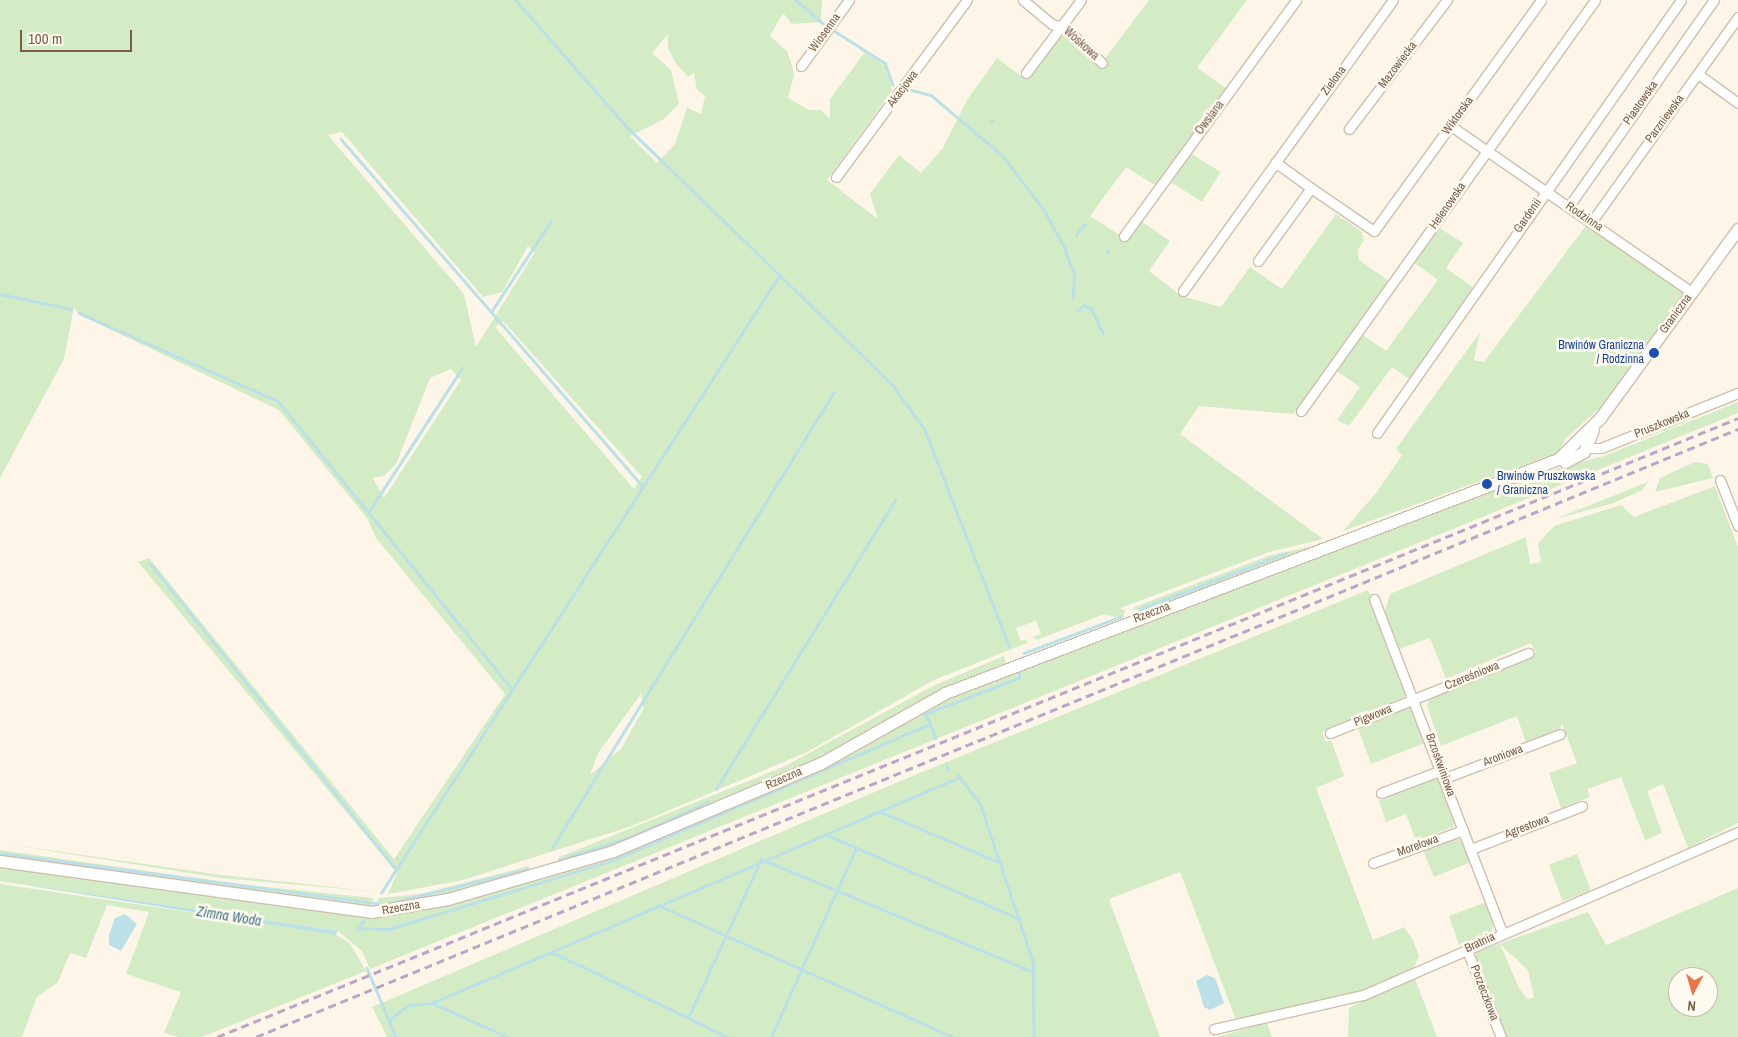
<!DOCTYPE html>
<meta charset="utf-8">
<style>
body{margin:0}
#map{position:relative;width:1738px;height:1037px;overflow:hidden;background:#fdf6e8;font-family:"Archivo Narrow",sans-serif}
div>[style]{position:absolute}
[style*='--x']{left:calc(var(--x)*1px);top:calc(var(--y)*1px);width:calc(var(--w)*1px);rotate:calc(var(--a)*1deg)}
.green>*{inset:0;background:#d3ecc5;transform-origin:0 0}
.water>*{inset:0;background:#bbe0e8}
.stream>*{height:2.5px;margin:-1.25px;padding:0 1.25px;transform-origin:1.25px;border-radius:1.25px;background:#bbe0e8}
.roads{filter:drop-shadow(1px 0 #d0bead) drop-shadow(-1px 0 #d0bead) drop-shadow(0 1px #d0bead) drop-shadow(0 -1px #d0bead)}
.minor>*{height:9px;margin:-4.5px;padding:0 4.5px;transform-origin:4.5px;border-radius:4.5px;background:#fff}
.tertiary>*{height:11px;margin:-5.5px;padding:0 5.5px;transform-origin:5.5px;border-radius:5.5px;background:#fff}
.rail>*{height:2.5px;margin-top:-1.25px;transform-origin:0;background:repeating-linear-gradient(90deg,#baa5c9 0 8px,transparent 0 13px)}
.dots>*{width:14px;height:14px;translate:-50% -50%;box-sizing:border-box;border:2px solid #fffaef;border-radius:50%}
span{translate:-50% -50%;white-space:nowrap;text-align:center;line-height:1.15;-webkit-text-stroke:5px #fffaef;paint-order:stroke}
.street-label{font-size:12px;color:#795d4a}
.transit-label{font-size:12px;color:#164399}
.right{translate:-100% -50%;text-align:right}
.left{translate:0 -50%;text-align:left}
.water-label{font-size:14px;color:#3f7786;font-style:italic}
.north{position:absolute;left:1668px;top:967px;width:50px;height:50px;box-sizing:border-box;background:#fffaef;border:1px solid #c9bbad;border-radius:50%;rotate:186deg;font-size:14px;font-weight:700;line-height:20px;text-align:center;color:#795d4a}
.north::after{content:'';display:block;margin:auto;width:18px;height:22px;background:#eb7549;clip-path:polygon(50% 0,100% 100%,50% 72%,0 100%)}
.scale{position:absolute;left:20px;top:30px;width:112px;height:22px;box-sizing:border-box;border:2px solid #795d4a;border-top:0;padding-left:6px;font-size:15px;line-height:18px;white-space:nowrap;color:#795d4a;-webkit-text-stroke:4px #fffaef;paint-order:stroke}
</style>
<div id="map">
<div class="green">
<div style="clip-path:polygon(evenodd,0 0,822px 0,821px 22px,792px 24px,783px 13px,770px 36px,787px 51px,791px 62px,794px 75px,788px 98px,809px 110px,821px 110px,830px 119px,830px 99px,865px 52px,888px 68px,892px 91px,827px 180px,878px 219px,870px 194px,899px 155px,921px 173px,943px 148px,967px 100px,997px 58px,1024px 78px,1030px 77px,1065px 31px,1101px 64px,1149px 0,1247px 0,1197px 68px,1226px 88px,1156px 186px,1126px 167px,1090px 216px,1126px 239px,1141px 221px,1170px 241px,1149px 271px,1181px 296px,1221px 307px,1250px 267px,1282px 289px,1336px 214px,1361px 231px,1364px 240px,1358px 250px,1359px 260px,1390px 282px,1294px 414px,1199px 406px,1180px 434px,1323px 539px,1269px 552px,1036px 640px,1033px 637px,1041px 634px,1036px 621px,1016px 628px,1021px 641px,1027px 639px,1027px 643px,934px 680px,807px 752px,632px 826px,463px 880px,388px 894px,397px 873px,138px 562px,149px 558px,394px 859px,505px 694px,376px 538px,367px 518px,279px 410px,78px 314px,74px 307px,64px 359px,0 478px,0 0,668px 34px,668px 48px,675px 62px,688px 77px,694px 73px,697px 90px,705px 96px,701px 114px,687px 108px,675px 144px,657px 163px,630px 136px,664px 119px,679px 104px,671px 70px,652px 53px,668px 34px,0 0,342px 132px,483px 297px,502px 292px,528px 246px,535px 252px,476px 347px,464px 294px,328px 135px,342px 132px,0 0,503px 321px,642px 477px,634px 489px,495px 327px,503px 321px,0 0,451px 369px,461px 380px,384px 498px,373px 478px,384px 476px,396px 464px,430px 378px,451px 369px,0 0,641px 694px,643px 709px,621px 749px,590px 775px,598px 753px,641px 694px)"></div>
<div style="left:1190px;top:153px;width:36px;height:35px;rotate:32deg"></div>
<div style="clip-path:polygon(1588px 223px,1686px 290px,1601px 407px,1567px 437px,1557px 453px,1343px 531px,1377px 492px,1402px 455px,1396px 449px,1480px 332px,1474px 360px,1484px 362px)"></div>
<div style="clip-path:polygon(1438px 227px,1463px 243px,1446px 268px,1474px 288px,1409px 379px,1392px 367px,1349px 426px,1337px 420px,1360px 387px,1335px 370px,1361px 334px,1386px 351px,1438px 280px,1413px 262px)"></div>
<div style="clip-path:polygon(1738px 396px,1667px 430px,1600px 452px)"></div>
<div style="clip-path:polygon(1738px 402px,1738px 413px,370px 969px,362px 951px,338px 931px,0 881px,0 865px,314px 910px,353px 915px,406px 911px,719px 811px,932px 704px,1322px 552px,1534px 475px,1604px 456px)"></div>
<div style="clip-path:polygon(1695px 462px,1708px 464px,1713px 478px,1655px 492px,1660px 478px)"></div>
<div style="clip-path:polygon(1648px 482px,1642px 490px,1614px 503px,1555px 519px)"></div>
<div style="clip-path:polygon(1715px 486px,1738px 547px,1738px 823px,1688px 848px,1663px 784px,1647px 791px,1662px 833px,1645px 840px,1621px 777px,1587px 789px,1590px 797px,1561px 808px,1549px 773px,1577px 763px,1562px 724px,1559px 730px,1526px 743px,1517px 716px,1441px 746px,1427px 706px,1430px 698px,1536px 653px,1531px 643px,1446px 679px,1430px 638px,1399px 649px,1385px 611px,1390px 594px,1526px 537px,1530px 564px,1541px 562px,1538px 543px,1554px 526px,1621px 505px,1634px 517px)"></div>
<div style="clip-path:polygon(1322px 544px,1142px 612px,1132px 608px,1271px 555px)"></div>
<div style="clip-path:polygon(1368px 590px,1408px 689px,1404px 697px,1322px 732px,1326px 742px,1331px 740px,1344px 776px,1316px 788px,1373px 940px,1404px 927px,1413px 940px,1419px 956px,1414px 967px,1392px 979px,1358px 992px,1236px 1020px,1180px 872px,1109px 899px,1160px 1037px,387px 1037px,372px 1007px,905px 779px)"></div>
<div style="left:1125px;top:610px;width:9px;height:112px;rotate:103deg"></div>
<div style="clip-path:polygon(1004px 656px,1006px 664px,913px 704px,828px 754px,606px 849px,558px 861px,559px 857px,783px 767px,935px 685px)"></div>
<div style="clip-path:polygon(1408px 707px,1415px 710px,1427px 742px,1371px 764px,1358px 728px)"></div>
<div style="clip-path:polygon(1434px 777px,1441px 780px,1456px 820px,1453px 827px,1416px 841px,1406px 814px,1386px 822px,1379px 801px)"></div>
<div style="clip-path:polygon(1456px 838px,1463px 841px,1471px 862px,1434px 877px,1423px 850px)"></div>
<div style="clip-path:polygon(0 843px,221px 875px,379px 892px,221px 878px)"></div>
<div style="clip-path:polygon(0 850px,238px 884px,374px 898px,369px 907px,0 856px)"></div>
<div style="left:1577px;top:854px;width:39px;height:30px;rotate:69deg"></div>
<div style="clip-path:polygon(529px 866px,530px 871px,449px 894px,374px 907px,379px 898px,421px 894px)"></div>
<div style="clip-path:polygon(0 884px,333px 933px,350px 943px,366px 971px,202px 1037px,179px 1037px,164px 1033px,181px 992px,126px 974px,149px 912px,107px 905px,86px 958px,70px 953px,58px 982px,37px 997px,22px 1037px,0 1037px)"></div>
<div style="clip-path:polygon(evenodd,1738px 888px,1738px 1037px,1505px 1037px,1475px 960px,1477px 952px,1588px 912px,1606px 945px,1738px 888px,1500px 944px,1528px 970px,1534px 998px,1527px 999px,1519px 988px,1500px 944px,1738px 888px,1678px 977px,1708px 977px,1708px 1007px,1678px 1007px,1678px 977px)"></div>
<div style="clip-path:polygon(1486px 902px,1494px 924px,1491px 932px,1459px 945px,1449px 916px)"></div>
<div style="clip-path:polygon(1414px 976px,1437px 1037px,1348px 1037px,1349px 1008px)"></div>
<div style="clip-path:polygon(1267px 1023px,1272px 1037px,1216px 1037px)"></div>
</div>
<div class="water">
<div style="clip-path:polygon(0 881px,111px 897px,338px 931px,336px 935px)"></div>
<div style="clip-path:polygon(125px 914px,137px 924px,121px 951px,109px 945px,109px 935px,115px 918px)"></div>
<div style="clip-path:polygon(1207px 975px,1215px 978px,1224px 1003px,1210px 1010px,1204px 1007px,1196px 981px)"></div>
</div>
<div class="stream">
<div style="--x:516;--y:0;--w:171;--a:48.8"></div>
<div style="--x:629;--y:129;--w:366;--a:44.1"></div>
<div style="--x:892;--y:384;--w:57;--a:54.3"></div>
<div style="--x:925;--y:430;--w:232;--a:68.7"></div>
<div style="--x:796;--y:0;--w:37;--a:41"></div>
<div style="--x:833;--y:30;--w:62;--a:32.4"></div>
<div style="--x:885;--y:63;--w:23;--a:70"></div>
<div style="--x:908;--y:89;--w:24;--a:15"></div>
<div style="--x:931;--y:95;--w:93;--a:40.2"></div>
<div style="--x:1002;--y:155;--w:67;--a:52.3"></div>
<div style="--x:1043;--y:208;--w:48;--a:61.3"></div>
<div style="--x:991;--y:121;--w:2;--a:-27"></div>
<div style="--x:341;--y:139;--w:461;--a:49"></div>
<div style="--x:1076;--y:235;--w:14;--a:-51"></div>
<div style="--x:1065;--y:251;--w:25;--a:67"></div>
<div style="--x:1075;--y:274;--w:23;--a:95"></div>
<div style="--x:1107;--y:253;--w:2;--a:-63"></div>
<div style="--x:0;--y:294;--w:73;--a:11.9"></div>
<div style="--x:1084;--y:306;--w:7;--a:16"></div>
<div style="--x:1091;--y:308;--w:28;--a:64"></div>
<div style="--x:1077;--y:311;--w:9;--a:-41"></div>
<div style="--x:491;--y:312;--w:109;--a:-56.6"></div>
<div style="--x:79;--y:313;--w:218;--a:23.9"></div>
<div style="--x:278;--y:401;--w:372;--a:50.9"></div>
<div style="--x:368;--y:513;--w:173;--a:-57"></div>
<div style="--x:150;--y:563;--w:393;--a:51.2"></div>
<div style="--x:1140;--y:609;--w:157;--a:-20.9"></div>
<div style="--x:1024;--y:653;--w:103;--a:-20.6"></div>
<div style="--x:930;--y:724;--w:15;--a:67"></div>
<div style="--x:946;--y:765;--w:6;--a:59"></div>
<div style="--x:958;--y:775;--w:36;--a:52"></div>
<div style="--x:980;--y:803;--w:167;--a:71.5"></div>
<div style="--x:1033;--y:961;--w:76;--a:89.2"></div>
<div style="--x:716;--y:789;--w:340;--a:-58.2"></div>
<div style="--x:879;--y:811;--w:133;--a:23.1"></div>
<div style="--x:825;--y:834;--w:213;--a:23.6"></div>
<div style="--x:552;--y:848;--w:536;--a:-58.27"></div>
<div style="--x:0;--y:853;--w:386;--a:7.6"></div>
<div style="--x:559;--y:860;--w:78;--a:-18"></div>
<div style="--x:633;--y:836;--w:82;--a:-24.4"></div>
<div style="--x:381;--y:893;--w:734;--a:-57.18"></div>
<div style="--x:389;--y:903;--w:143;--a:-13.7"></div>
<div style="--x:658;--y:905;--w:323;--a:24.1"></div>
<div style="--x:358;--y:928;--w:31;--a:2"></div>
<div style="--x:389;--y:929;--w:238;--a:-17.1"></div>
<div style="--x:616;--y:859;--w:342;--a:-23.3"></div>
<div style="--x:930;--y:724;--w:11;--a:-117"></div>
<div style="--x:925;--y:714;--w:101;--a:-21"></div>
<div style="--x:1019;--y:678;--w:7;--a:-90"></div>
<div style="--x:357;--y:930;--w:11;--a:-56"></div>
<div style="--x:554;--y:953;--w:193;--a:25.8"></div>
<div style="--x:367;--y:968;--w:75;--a:67.2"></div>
<div style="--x:432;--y:1003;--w:574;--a:-23.17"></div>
<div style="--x:688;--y:1018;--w:175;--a:-65.3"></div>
<div style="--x:761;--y:859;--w:295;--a:22.5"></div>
<div style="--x:389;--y:1020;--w:25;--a:-37"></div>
<div style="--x:409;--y:1005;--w:23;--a:-5"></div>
<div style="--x:432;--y:1003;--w:83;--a:24.1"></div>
<div style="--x:771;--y:1037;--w:207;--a:-65.8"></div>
</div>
<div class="roads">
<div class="minor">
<div style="--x:1023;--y:0;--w:38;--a:40"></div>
<div style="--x:1052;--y:24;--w:15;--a:16"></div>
<div style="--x:1066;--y:28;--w:50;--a:44.2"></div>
<div style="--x:801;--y:66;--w:82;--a:-54"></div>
<div style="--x:1026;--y:73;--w:91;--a:-53"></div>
<div style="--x:1698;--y:74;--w:49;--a:35.9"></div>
<div style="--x:1451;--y:126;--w:293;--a:34.6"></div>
<div style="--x:1349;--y:129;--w:162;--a:-52.8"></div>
<div style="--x:836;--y:177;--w:220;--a:-53.5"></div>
<div style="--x:1311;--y:188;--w:76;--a:34.3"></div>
<div style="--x:1374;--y:231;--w:285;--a:-54.1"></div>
<div style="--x:1569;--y:206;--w:252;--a:-54.9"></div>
<div style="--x:1592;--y:221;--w:251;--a:-54.4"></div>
<div style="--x:1124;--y:236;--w:292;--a:-53.9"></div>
<div style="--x:1258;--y:261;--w:90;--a:-54"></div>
<div style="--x:1311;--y:188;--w:44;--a:-144.2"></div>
<div style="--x:1183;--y:291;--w:359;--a:-54.2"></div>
<div style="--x:1301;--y:411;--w:505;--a:-54.42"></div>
<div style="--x:1377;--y:433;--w:529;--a:-54.93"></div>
<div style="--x:1586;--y:448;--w:15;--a:0"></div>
<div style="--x:1601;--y:448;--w:148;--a:-21.9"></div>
<div style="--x:1720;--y:480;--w:49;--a:68.6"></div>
<div style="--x:1374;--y:599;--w:358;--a:69"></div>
<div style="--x:1330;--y:733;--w:214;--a:-22"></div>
<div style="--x:1445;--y:778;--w:123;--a:-20.9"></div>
<div style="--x:1381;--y:793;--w:65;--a:-20.7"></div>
<div style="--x:1471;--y:849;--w:119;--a:-21.2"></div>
<div style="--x:1373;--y:863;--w:96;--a:-20.1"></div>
<div style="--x:1467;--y:950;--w:93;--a:68.7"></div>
<div style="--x:1214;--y:1029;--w:153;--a:-12.9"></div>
<div style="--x:1363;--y:995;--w:409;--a:-23.5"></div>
</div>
<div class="tertiary">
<div style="--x:1565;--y:462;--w:21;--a:-28"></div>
<div style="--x:1584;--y:452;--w:24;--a:-68"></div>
<div style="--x:0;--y:861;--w:374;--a:7.8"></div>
<div style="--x:371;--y:912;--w:78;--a:-9.6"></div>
<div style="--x:448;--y:899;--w:172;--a:-16.2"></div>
<div style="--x:613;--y:851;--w:226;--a:-22.9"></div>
<div style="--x:821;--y:763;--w:142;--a:-29.4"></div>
<div style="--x:945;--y:693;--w:656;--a:-20.89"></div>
<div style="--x:1558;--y:459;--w:59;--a:-44.3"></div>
<div style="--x:1600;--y:418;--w:234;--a:-53.9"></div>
</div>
</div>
<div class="rail">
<div style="--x:217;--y:1037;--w:1642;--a:-22.14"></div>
<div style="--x:256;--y:1037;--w:1602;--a:-22.31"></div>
</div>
<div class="dots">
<div style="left:1654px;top:353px;background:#1a4fb4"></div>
<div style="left:1487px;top:484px;background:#1a4fb4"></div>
</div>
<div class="street-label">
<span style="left:825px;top:33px;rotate:-54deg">Wiosenna</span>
<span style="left:1081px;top:44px;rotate:42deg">Woskowa</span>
<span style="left:1398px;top:65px;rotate:-53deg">Mazowiecka</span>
<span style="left:1334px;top:81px;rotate:-54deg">Zielona</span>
<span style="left:903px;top:89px;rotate:-53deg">Akacjowa</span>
<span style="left:1641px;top:103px;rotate:-55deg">Piastowska</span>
<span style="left:1458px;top:116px;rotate:-54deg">Wiktorska</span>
<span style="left:1210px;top:118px;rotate:-53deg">Owsiana</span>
<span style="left:1665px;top:119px;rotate:-54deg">Parzniewska</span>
<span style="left:1448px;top:206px;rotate:-55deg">Helenowska</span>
<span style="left:1528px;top:216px;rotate:-55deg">Gardenii</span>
<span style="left:1584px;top:217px;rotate:34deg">Rodzinna</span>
<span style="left:1676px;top:314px;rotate:-54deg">Graniczna</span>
<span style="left:1662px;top:424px;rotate:-22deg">Pruszkowska</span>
<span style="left:1152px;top:613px;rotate:-21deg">Rzeczna</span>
<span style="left:1472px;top:676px;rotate:-22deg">Czereśniowa</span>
<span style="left:1373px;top:716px;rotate:-22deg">Pigwowa</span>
<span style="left:1503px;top:756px;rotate:-21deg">Aroniowa</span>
<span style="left:1440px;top:765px;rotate:70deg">Brzoskwiniowa</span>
<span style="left:784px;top:779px;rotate:-24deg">Rzeczna</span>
<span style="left:1527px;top:827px;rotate:-21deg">Agrestowa</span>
<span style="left:1418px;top:846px;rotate:-20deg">Morelowa</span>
<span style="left:401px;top:908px;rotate:-10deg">Rzeczna</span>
<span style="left:1480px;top:943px;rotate:-25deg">Bratnia</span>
<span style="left:1484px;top:993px;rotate:69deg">Porzeczkowa</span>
</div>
<div class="transit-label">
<span class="right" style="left:1644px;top:353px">Brwinów Graniczna<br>/ Rodzinna</span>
<span class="left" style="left:1497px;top:484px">Brwinów Pruszkowska<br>/ Graniczna</span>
</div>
<div class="water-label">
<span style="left:229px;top:916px;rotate:9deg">Zimna Woda</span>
</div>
<div class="north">N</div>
<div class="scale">100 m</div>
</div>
